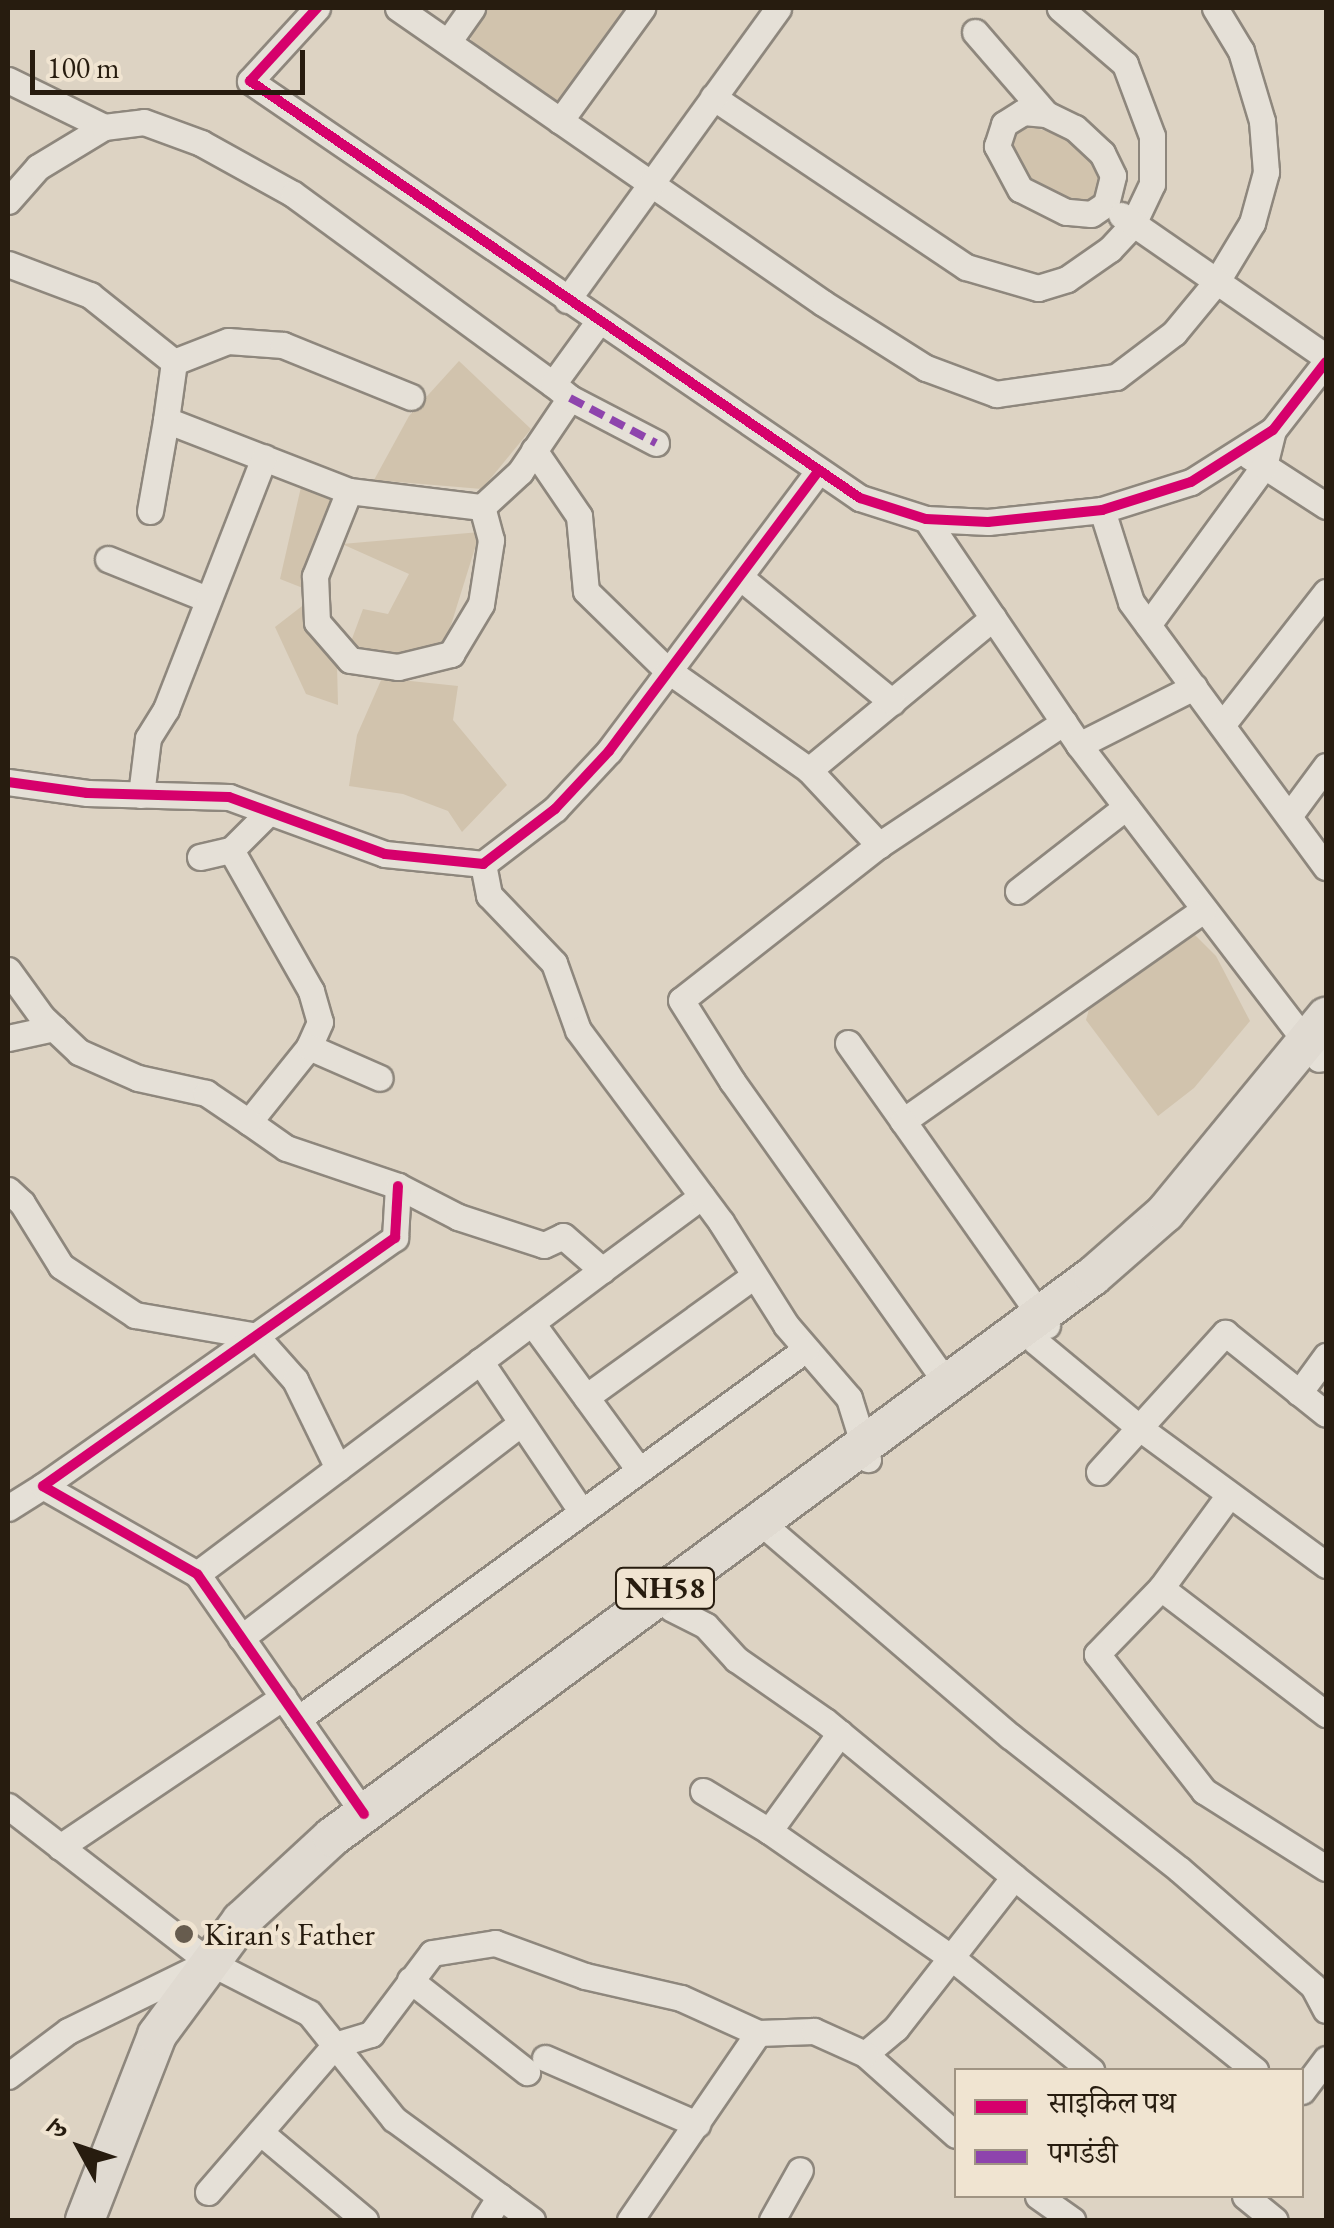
<!DOCTYPE html>
<meta charset="utf-8">
<style>
body{margin:0}
#map{position:relative;width:1334px;height:2228px;overflow:hidden;background:#ddd3c3;font-family:"EB Garamond","Noto Serif Devanagari",serif}
div>[style]{position:absolute}
[style*='--x']{left:calc(var(--x)*1px);top:calc(var(--y)*1px);width:calc(var(--w)*1px);rotate:calc(var(--a)*1deg)}
.green>*{inset:0;background:#d1c3ad}
.roads{filter:drop-shadow(2px 0 #8e877d) drop-shadow(-2px 0 #8e877d) drop-shadow(0 2px #8e877d) drop-shadow(0 -2px #8e877d)}
.minor>*{height:25px;margin:-12.5px;padding:0 12.5px;transform-origin:12.5px;border-radius:12.5px;background:#e5e0d7}
.highway>*{height:38px;margin:-19px;padding:0 19px;transform-origin:19px;border-radius:19px;background:#e0dad1}
.quiet>*{height:8px;margin-top:-4px;transform-origin:0;background:repeating-linear-gradient(90deg,#8e44ad 0 15px,transparent 0 23px)}
.cycleway>*{height:10px;margin:-5px;padding:0 5px;transform-origin:5px;border-radius:5px;background:#d6006c}
.dots>*{width:28px;height:28px;translate:-50% -50%;box-sizing:border-box;border:5px solid #f0e4d1;border-radius:50%}
span{translate:-50% -50%;white-space:nowrap;text-align:center;line-height:1.15;-webkit-text-stroke:8px #f0e4d1;paint-order:stroke}
.shield-label span{padding:2px 8px;background:#f0e4d1;border:2px solid;border-radius:8px;-webkit-text-stroke-width:0}
.shield-label{font-size:30px;color:#271c0f;font-weight:700}
.poi-label{font-size:32px;color:#271c0f}
.left{translate:0 -50%;text-align:left}
.frame{position:absolute;inset:0;border:10px solid #271c0f;pointer-events:none}
.legend{position:absolute;left:954px;top:2068px;width:350px;height:130px;box-sizing:border-box;background:#f0e4d1;border:2px solid #a09483;margin:0;padding:12px 18px;list-style:none;font-size:30px;color:#271c0f}
.legend li{display:flex;align-items:center;gap:20px;height:50px}
.legend b{width:50px;border:2px solid #a09483}
.north{position:absolute;left:30px;top:2098px;width:100px;height:100px;-webkit-text-stroke:8px #f0e4d1;paint-order:stroke;rotate:310deg;font-size:28px;font-weight:700;line-height:40px;text-align:center;color:#271c0f}
.north::after{content:'';display:block;margin:auto;width:35px;height:45px;background:#271c0f;clip-path:polygon(50% 0,100% 100%,50% 72%,0 100%)}
.scale{position:absolute;left:30px;top:50px;width:275px;height:45px;box-sizing:border-box;border:5px solid #271c0f;border-top:0;padding-left:12px;font-size:30px;line-height:35px;white-space:nowrap;color:#271c0f;-webkit-text-stroke:8px #f0e4d1;paint-order:stroke}
</style>
<div id="map">
<div class="green">
<div style="clip-path:polygon(489px 8px,628px 8px,559px 105px,473px 45px,470px 36px)"></div>
<div style="clip-path:polygon(1022px 124px,1080px 141px,1109px 183px,1088px 207px,1041px 192px,1025px 176px,1009px 143px)"></div>
<div style="clip-path:polygon(459px 361px,531px 429px,482px 489px,374px 480px,409px 416px)"></div>
<div style="clip-path:polygon(301px 487px,336px 496px,308px 590px,280px 579px)"></div>
<div style="clip-path:polygon(480px 532px,446px 641px,420px 651px,346px 655px,363px 609px,388px 614px,409px 574px,342px 544px)"></div>
<div style="clip-path:polygon(306px 603px,337px 665px,338px 705px,306px 694px,275px 627px)"></div>
<div style="clip-path:polygon(382px 678px,458px 686px,453px 720px,507px 785px,462px 832px,448px 811px,403px 794px,349px 786px,357px 735px)"></div>
<div style="clip-path:polygon(1191px 931px,1216px 956px,1250px 1021px,1194px 1088px,1158px 1116px,1086px 1020px,1091px 1002px)"></div>
</div>
<div class="roads">
<div class="minor">
<div style="--x:317;--y:8;--w:99;--a:132.5"></div>
<div style="--x:250;--y:81;--w:739;--a:34.36"></div>
<div style="--x:860;--y:498;--w:69;--a:17.7"></div>
<div style="--x:926;--y:519;--w:62;--a:2.8"></div>
<div style="--x:988;--y:522;--w:115;--a:-6"></div>
<div style="--x:1102;--y:510;--w:93;--a:-17.5"></div>
<div style="--x:1191;--y:482;--w:97;--a:-32.4"></div>
<div style="--x:1273;--y:430;--w:86;--a:-52.1"></div>
<div style="--x:398;--y:8;--w:517;--a:34.77"></div>
<div style="--x:823;--y:303;--w:122;--a:32.3"></div>
<div style="--x:926;--y:368;--w:75;--a:20.4"></div>
<div style="--x:996;--y:394;--w:121;--a:-8.1"></div>
<div style="--x:1116;--y:377;--w:73;--a:-37.2"></div>
<div style="--x:1174;--y:333;--w:67;--a:-50.4"></div>
<div style="--x:1217;--y:281;--w:68;--a:-58.9"></div>
<div style="--x:1252;--y:223;--w:53;--a:-74.6"></div>
<div style="--x:1266;--y:172;--w:51;--a:-94.5"></div>
<div style="--x:1262;--y:121;--w:73;--a:-106.7"></div>
<div style="--x:1241;--y:51;--w:50;--a:-121.2"></div>
<div style="--x:975;--y:32;--w:108;--a:49.1"></div>
<div style="--x:448;--y:42;--w:42;--a:-54.8"></div>
<div style="--x:8;--y:80;--w:107;--a:26.1"></div>
<div style="--x:713;--y:97;--w:305;--a:33.9"></div>
<div style="--x:966;--y:267;--w:75;--a:16.3"></div>
<div style="--x:1038;--y:288;--w:30;--a:-17"></div>
<div style="--x:1067;--y:279;--w:52;--a:-34.9"></div>
<div style="--x:1110;--y:249;--w:34;--a:-47"></div>
<div style="--x:1133;--y:224;--w:44;--a:-64.6"></div>
<div style="--x:1152;--y:184;--w:48;--a:-90"></div>
<div style="--x:1152;--y:136;--w:77;--a:-110.6"></div>
<div style="--x:1125;--y:64;--w:86;--a:-139.3"></div>
<div style="--x:1023;--y:112;--w:23;--a:5"></div>
<div style="--x:1046;--y:114;--w:32;--a:26"></div>
<div style="--x:1075;--y:128;--w:37;--a:43"></div>
<div style="--x:1102;--y:153;--w:25;--a:64"></div>
<div style="--x:1113;--y:176;--w:29;--a:104"></div>
<div style="--x:1106;--y:204;--w:18;--a:146"></div>
<div style="--x:1091;--y:214;--w:25;--a:-175"></div>
<div style="--x:1066;--y:212;--w:51;--a:-153.4"></div>
<div style="--x:1020;--y:189;--w:49;--a:-118.1"></div>
<div style="--x:997;--y:146;--w:23;--a:-72"></div>
<div style="--x:1004;--y:124;--w:22;--a:-32"></div>
<div style="--x:560;--y:121;--w:140;--a:-54"></div>
<div style="--x:8;--y:201;--w:45;--a:-48.6"></div>
<div style="--x:38;--y:167;--w:77;--a:-31.2"></div>
<div style="--x:104;--y:127;--w:40;--a:-7.1"></div>
<div style="--x:144;--y:122;--w:61;--a:20.2"></div>
<div style="--x:201;--y:143;--w:105;--a:29"></div>
<div style="--x:293;--y:194;--w:322;--a:36.2"></div>
<div style="--x:1121;--y:215;--w:249;--a:34.7"></div>
<div style="--x:8;--y:264;--w:88;--a:20.7"></div>
<div style="--x:90;--y:295;--w:107;--a:38.6"></div>
<div style="--x:174;--y:362;--w:59;--a:97.9"></div>
<div style="--x:166;--y:420;--w:196;--a:21.2"></div>
<div style="--x:349;--y:491;--w:134;--a:6.9"></div>
<div style="--x:482;--y:507;--w:52;--a:-42.6"></div>
<div style="--x:520;--y:472;--w:89;--a:-56"></div>
<div style="--x:570;--y:398;--w:22;--a:-141"></div>
<div style="--x:553;--y:384;--w:78;--a:-53.9"></div>
<div style="--x:567;--y:300;--w:360;--a:-54.1"></div>
<div style="--x:174;--y:362;--w:58;--a:-21.3"></div>
<div style="--x:228;--y:341;--w:55;--a:4.2"></div>
<div style="--x:283;--y:345;--w:138;--a:22.1"></div>
<div style="--x:570;--y:398;--w:97;--a:27.6"></div>
<div style="--x:534;--y:450;--w:80;--a:55.7"></div>
<div style="--x:579;--y:516;--w:75;--a:84.7"></div>
<div style="--x:586;--y:591;--w:112;--a:44.3"></div>
<div style="--x:666;--y:669;--w:175;--a:35.2"></div>
<div style="--x:809;--y:770;--w:239;--a:-39.6"></div>
<div style="--x:1249;--y:456;--w:92;--a:33"></div>
<div style="--x:349;--y:491;--w:92;--a:111.8"></div>
<div style="--x:315;--y:576;--w:46;--a:87.5"></div>
<div style="--x:317;--y:622;--w:50;--a:49"></div>
<div style="--x:350;--y:660;--w:49;--a:8.3"></div>
<div style="--x:398;--y:667;--w:55;--a:-13.8"></div>
<div style="--x:451;--y:654;--w:58;--a:-59"></div>
<div style="--x:481;--y:604;--w:65;--a:-81.1"></div>
<div style="--x:491;--y:540;--w:34;--a:-105"></div>
<div style="--x:1102;--y:510;--w:96;--a:72.5"></div>
<div style="--x:1131;--y:602;--w:329;--a:53.7"></div>
<div style="--x:150;--y:511;--w:92;--a:-80"></div>
<div style="--x:926;--y:519;--w:273;--a:55.9"></div>
<div style="--x:1079;--y:745;--w:395;--a:52.6"></div>
<div style="--x:108;--y:559;--w:107;--a:22"></div>
<div style="--x:740;--y:577;--w:197;--a:39.4"></div>
<div style="--x:1148;--y:625;--w:197;--a:-53.9"></div>
<div style="--x:1264;--y:466;--w:37;--a:-76"></div>
<div style="--x:1222;--y:725;--w:169;--a:-52"></div>
<div style="--x:1079;--y:745;--w:129;--a:-26.8"></div>
<div style="--x:809;--y:770;--w:103;--a:47"></div>
<div style="--x:879;--y:845;--w:222;--a:-33.6"></div>
<div style="--x:8;--y:782;--w:80;--a:7.9"></div>
<div style="--x:87;--y:793;--w:142;--a:1.6"></div>
<div style="--x:229;--y:797;--w:166;--a:20.1"></div>
<div style="--x:385;--y:854;--w:99;--a:5.8"></div>
<div style="--x:483;--y:864;--w:91;--a:-37.4"></div>
<div style="--x:555;--y:809;--w:79;--a:-47"></div>
<div style="--x:609;--y:751;--w:349;--a:-53.2"></div>
<div style="--x:141;--y:795;--w:57;--a:-83"></div>
<div style="--x:148;--y:738;--w:34;--a:-58"></div>
<div style="--x:166;--y:709;--w:270;--a:-68.7"></div>
<div style="--x:1289;--y:816;--w:62;--a:-53.5"></div>
<div style="--x:879;--y:845;--w:251;--a:141.9"></div>
<div style="--x:681;--y:1000;--w:96;--a:57.8"></div>
<div style="--x:732;--y:1081;--w:371;--a:54.6"></div>
<div style="--x:231;--y:850;--w:162;--a:60.4"></div>
<div style="--x:311;--y:991;--w:32;--a:74"></div>
<div style="--x:320;--y:1022;--w:27;--a:114"></div>
<div style="--x:309;--y:1047;--w:96;--a:128.7"></div>
<div style="--x:249;--y:1122;--w:45;--a:35.1"></div>
<div style="--x:286;--y:1148;--w:118;--a:18.7"></div>
<div style="--x:398;--y:1186;--w:68;--a:27.3"></div>
<div style="--x:458;--y:1217;--w:90;--a:18"></div>
<div style="--x:544;--y:1245;--w:21;--a:-25"></div>
<div style="--x:563;--y:1236;--w:52;--a:41.1"></div>
<div style="--x:602;--y:1270;--w:124;--a:-36.5"></div>
<div style="--x:200;--y:857;--w:32;--a:-13"></div>
<div style="--x:231;--y:850;--w:52;--a:-45"></div>
<div style="--x:483;--y:864;--w:32;--a:79"></div>
<div style="--x:489;--y:895;--w:94;--a:46.3"></div>
<div style="--x:554;--y:963;--w:71;--a:70.3"></div>
<div style="--x:578;--y:1030;--w:239;--a:53.3"></div>
<div style="--x:721;--y:1222;--w:122;--a:57.7"></div>
<div style="--x:786;--y:1325;--w:96;--a:49.2"></div>
<div style="--x:849;--y:1398;--w:64;--a:72.7"></div>
<div style="--x:1018;--y:891;--w:137;--a:-37.9"></div>
<div style="--x:8;--y:970;--w:58;--a:54.1"></div>
<div style="--x:42;--y:1017;--w:51;--a:43.4"></div>
<div style="--x:79;--y:1052;--w:64;--a:23.8"></div>
<div style="--x:138;--y:1078;--w:70;--a:12.4"></div>
<div style="--x:206;--y:1093;--w:52;--a:34"></div>
<div style="--x:8;--y:1038;--w:47;--a:-12.3"></div>
<div style="--x:848;--y:1043;--w:95;--a:54.8"></div>
<div style="--x:903;--y:1121;--w:367;--a:-35.1"></div>
<div style="--x:309;--y:1047;--w:77;--a:23.6"></div>
<div style="--x:903;--y:1121;--w:250;--a:54.8"></div>
<div style="--x:8;--y:1190;--w:19;--a:43"></div>
<div style="--x:22;--y:1203;--w:74;--a:58.2"></div>
<div style="--x:61;--y:1266;--w:89;--a:33.5"></div>
<div style="--x:135;--y:1315;--w:123;--a:9.8"></div>
<div style="--x:256;--y:1336;--w:59;--a:48.4"></div>
<div style="--x:295;--y:1380;--w:98;--a:64"></div>
<div style="--x:532;--y:1323;--w:182;--a:53.9"></div>
<div style="--x:1035;--y:1341;--w:138;--a:39.7"></div>
<div style="--x:1141;--y:1429;--w:230;--a:36.3"></div>
<div style="--x:480;--y:1361;--w:182;--a:56"></div>
<div style="--x:1299;--y:1393;--w:46;--a:-53.9"></div>
<div style="--x:586;--y:1397;--w:207;--a:-35.8"></div>
<div style="--x:1099;--y:1472;--w:188;--a:-47.8"></div>
<div style="--x:1225;--y:1333;--w:129;--a:38.7"></div>
<div style="--x:1229;--y:1495;--w:115;--a:126.2"></div>
<div style="--x:1161;--y:1588;--w:208;--a:37.4"></div>
<div style="--x:8;--y:1508;--w:41;--a:-32.2"></div>
<div style="--x:773;--y:1533;--w:312;--a:40.6"></div>
<div style="--x:1010;--y:1736;--w:215;--a:38.2"></div>
<div style="--x:1179;--y:1869;--w:178;--a:41.1"></div>
<div style="--x:1313;--y:1986;--w:27;--a:62"></div>
<div style="--x:197;--y:1574;--w:506;--a:-36.89"></div>
<div style="--x:1161;--y:1588;--w:92;--a:134.1"></div>
<div style="--x:1097;--y:1654;--w:174;--a:52"></div>
<div style="--x:1204;--y:1791;--w:144;--a:32.3"></div>
<div style="--x:671;--y:1608;--w:39;--a:27"></div>
<div style="--x:706;--y:1626;--w:45;--a:47.7"></div>
<div style="--x:736;--y:1659;--w:108;--a:34.9"></div>
<div style="--x:825;--y:1721;--w:245;--a:39.5"></div>
<div style="--x:1014;--y:1877;--w:192;--a:128"></div>
<div style="--x:896;--y:2028;--w:40;--a:140"></div>
<div style="--x:865;--y:2054;--w:122;--a:41.7"></div>
<div style="--x:241;--y:1638;--w:353;--a:-37.5"></div>
<div style="--x:298;--y:1719;--w:628;--a:-36.07"></div>
<div style="--x:840;--y:1733;--w:121;--a:125.9"></div>
<div style="--x:769;--y:1831;--w:223;--a:34.8"></div>
<div style="--x:952;--y:1958;--w:179;--a:38.9"></div>
<div style="--x:703;--y:1791;--w:77;--a:31.2"></div>
<div style="--x:8;--y:1806;--w:254;--a:37.8"></div>
<div style="--x:209;--y:1962;--w:112;--a:27"></div>
<div style="--x:309;--y:2013;--w:136;--a:51.3"></div>
<div style="--x:394;--y:2119;--w:171;--a:36.2"></div>
<div style="--x:364;--y:1814;--w:292;--a:-124.8"></div>
<div style="--x:197;--y:1574;--w:177;--a:-150.3"></div>
<div style="--x:43;--y:1486;--w:431;--a:-35.2"></div>
<div style="--x:395;--y:1238;--w:52;--a:-86.7"></div>
<div style="--x:60;--y:1847;--w:269;--a:-33.9"></div>
<div style="--x:1014;--y:1877;--w:309;--a:38.7"></div>
<div style="--x:410;--y:1980;--w:149;--a:38.2"></div>
<div style="--x:545;--y:2058;--w:166;--a:23.5"></div>
<div style="--x:8;--y:2076;--w:75;--a:-36.9"></div>
<div style="--x:68;--y:2031;--w:153;--a:-26.1"></div>
<div style="--x:1302;--y:2091;--w:40;--a:-53"></div>
<div style="--x:260;--y:2132;--w:137;--a:40"></div>
<div style="--x:208;--y:2192;--w:194;--a:-49.2"></div>
<div style="--x:335;--y:2045;--w:38;--a:-17"></div>
<div style="--x:371;--y:2034;--w:101;--a:-53"></div>
<div style="--x:432;--y:1953;--w:64;--a:-9"></div>
<div style="--x:495;--y:1943;--w:96;--a:20.1"></div>
<div style="--x:585;--y:1976;--w:98;--a:12.9"></div>
<div style="--x:681;--y:1998;--w:85;--a:24.4"></div>
<div style="--x:758;--y:2033;--w:56;--a:-2"></div>
<div style="--x:814;--y:2031;--w:56;--a:24.3"></div>
<div style="--x:1038;--y:2196;--w:42;--a:35.2"></div>
<div style="--x:1245;--y:2196;--w:38;--a:39"></div>
<div style="--x:485;--y:2220;--w:28;--a:-58"></div>
<div style="--x:630;--y:2220;--w:227;--a:-55.6"></div>
<div style="--x:772;--y:2220;--w:57;--a:-60.8"></div>
</div>
<div class="highway">
<div style="--x:85;--y:2220;--w:199;--a:-68.7"></div>
<div style="--x:157;--y:2035;--w:142;--a:-53.6"></div>
<div style="--x:241;--y:1921;--w:124;--a:-42.7"></div>
<div style="--x:332;--y:1837;--w:945;--a:-36.4"></div>
<div style="--x:1093;--y:1276;--w:96;--a:-41.2"></div>
<div style="--x:1165;--y:1213;--w:254;--a:-50.6"></div>
</div>
</div>
<div class="quiet">
<div style="--x:570;--y:398;--w:97;--a:27.6"></div>
</div>
<div class="cycleway">
<div style="--x:317;--y:8;--w:99;--a:132.5"></div>
<div style="--x:250;--y:81;--w:739;--a:34.36"></div>
<div style="--x:860;--y:498;--w:69;--a:17.7"></div>
<div style="--x:926;--y:519;--w:62;--a:2.8"></div>
<div style="--x:988;--y:522;--w:115;--a:-6"></div>
<div style="--x:1102;--y:510;--w:93;--a:-17.5"></div>
<div style="--x:1191;--y:482;--w:97;--a:-32.4"></div>
<div style="--x:1273;--y:430;--w:86;--a:-52.1"></div>
<div style="--x:8;--y:782;--w:80;--a:7.9"></div>
<div style="--x:87;--y:793;--w:142;--a:1.6"></div>
<div style="--x:229;--y:797;--w:166;--a:20.1"></div>
<div style="--x:385;--y:854;--w:99;--a:5.8"></div>
<div style="--x:483;--y:864;--w:91;--a:-37.4"></div>
<div style="--x:555;--y:809;--w:79;--a:-47"></div>
<div style="--x:609;--y:751;--w:349;--a:-53.2"></div>
<div style="--x:364;--y:1814;--w:292;--a:-124.8"></div>
<div style="--x:197;--y:1574;--w:177;--a:-150.3"></div>
<div style="--x:43;--y:1486;--w:431;--a:-35.2"></div>
<div style="--x:395;--y:1238;--w:52;--a:-86.7"></div>
</div>
<div class="dots">
<div style="left:184px;top:1934px;background:#675c4e"></div>
</div>
<div class="shield-label">
<span style="left:665px;top:1588px">NH58</span>
</div>
<div class="poi-label">
<span class="left" style="left:204px;top:1934px">Kiran's Father</span>
</div>
<div class="frame"></div>
<ul class="legend">
<li><b style="height:12px;background:#d6006c"></b>साइकिल पथ</li>
<li><b style="height:12px;background:#8e44ad"></b>पगडंडी</li>
</ul>
<div class="north">उ</div>
<div class="scale">100 m</div>
</div>
